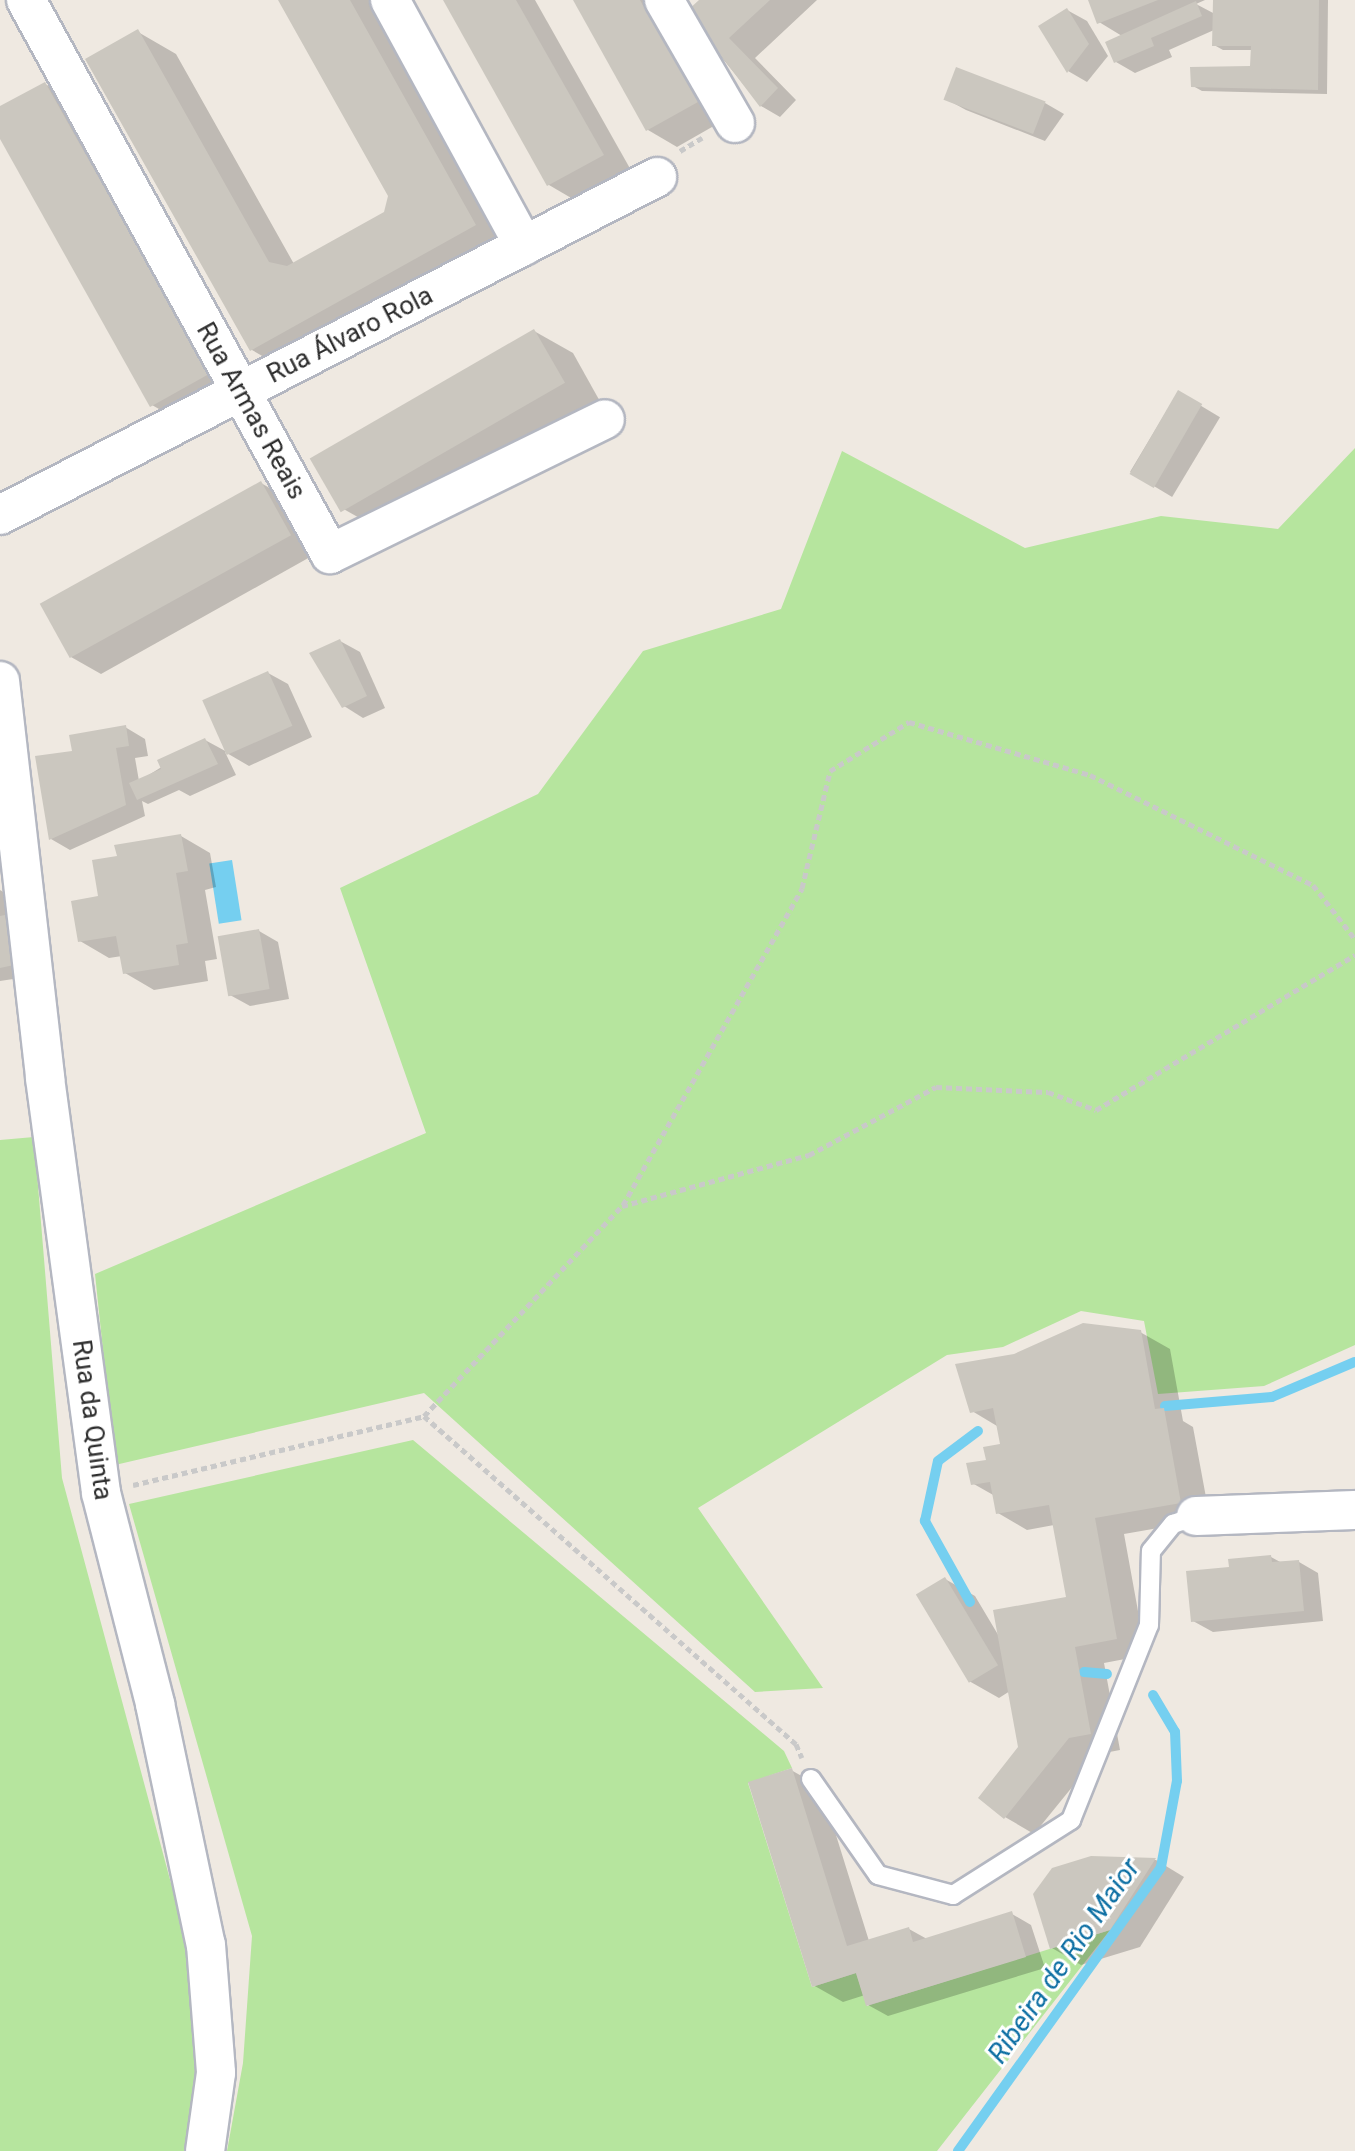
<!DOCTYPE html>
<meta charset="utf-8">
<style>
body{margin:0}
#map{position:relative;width:1355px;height:2151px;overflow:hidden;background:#efe9e1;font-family:Roboto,sans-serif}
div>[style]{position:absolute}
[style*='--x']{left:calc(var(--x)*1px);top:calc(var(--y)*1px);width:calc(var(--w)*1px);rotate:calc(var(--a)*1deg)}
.green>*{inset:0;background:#b6e59e}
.water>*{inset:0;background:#75cff0;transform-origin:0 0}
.shadow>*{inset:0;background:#0003;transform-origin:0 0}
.stream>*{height:10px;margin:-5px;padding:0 5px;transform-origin:5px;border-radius:5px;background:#75cff0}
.building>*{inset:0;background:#cbc7bf;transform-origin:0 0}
.path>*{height:5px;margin-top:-2.5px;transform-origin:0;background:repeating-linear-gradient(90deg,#c9c9c9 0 6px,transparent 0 10px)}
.roads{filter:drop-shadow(2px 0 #b4b7c1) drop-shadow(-2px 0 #b4b7c1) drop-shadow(0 2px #b4b7c1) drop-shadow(0 -2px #b4b7c1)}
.lane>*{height:18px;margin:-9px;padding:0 9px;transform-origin:9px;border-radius:9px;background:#fff}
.street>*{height:38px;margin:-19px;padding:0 19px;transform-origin:19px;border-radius:19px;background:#fff}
span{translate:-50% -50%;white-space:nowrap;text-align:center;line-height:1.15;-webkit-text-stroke:6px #fff;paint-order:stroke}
.street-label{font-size:26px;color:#2e2e2e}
.water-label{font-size:28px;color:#0d6fa3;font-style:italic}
</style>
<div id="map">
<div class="green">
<div style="clip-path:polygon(1355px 448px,1355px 1345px,1264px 1386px,1158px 1394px,1144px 1321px,1081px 1311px,1003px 1347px,947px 1355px,698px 1508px,823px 1688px,755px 1692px,424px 1393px,115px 1465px,95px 1274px,426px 1133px,340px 888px,538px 794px,643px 651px,781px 609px,842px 451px,1025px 548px,1161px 516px,1278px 529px)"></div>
<div style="clip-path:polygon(34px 1137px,62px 1478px,186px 1939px,200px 2081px,189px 2151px,0 2151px,0 1140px)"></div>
<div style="clip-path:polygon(413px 1440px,784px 1751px,792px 1768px,748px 1783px,812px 1987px,856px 1973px,867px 2006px,1110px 1930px,937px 2151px,227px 2151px,243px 2063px,252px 1936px,129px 1504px)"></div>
</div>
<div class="water">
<div style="left:232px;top:860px;width:61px;height:23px;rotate:81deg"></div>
</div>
<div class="shadow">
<div style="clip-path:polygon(280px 0,374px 0,514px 248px,290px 372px,252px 350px,138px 32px,176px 54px,294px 264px,386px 213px,390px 196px)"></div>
<div style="clip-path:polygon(445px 0,535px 0,632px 172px,578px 202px,549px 185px)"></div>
<div style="clip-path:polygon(575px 0,659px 0,726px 119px,677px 147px,648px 130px)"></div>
<div style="clip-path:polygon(702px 0,817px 0,755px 58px,796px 100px,780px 117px,761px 106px,706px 38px)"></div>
<div style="clip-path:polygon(1090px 0,1205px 0,1196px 4px,1215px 14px,1215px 0,1328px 0,1327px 94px,1202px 91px,1193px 86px,1252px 68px,1253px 50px,1223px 50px,1214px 45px,1214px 30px,1169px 50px,1172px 57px,1135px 73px,1116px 62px,1122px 36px,1099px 22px)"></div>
<div style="clip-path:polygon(1067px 10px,1087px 21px,1108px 56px,1087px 82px,1068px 71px)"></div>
<div style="clip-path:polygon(957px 70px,1045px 103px,1064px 114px,1045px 141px,966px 110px,946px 99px)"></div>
<div style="clip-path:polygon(45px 84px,83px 106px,246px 396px,190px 427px,152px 405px,0 135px,0 108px)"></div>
<div style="clip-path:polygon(534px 331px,573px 353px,602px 405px,379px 529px,340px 507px)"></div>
<div style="left:1178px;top:392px;width:49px;height:93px;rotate:31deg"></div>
<div style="clip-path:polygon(261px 483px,290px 500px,319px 552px,101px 674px,71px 657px)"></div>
<div style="clip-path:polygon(340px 641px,360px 652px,385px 708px,363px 718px,344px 706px)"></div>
<div style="clip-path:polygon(268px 673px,288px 684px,312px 737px,249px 766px,225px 752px,236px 775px,190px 796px,179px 790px,148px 804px,142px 801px,145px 816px,70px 850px,51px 839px,74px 752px,125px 727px,145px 739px,148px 756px,135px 758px,139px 781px,205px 740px,229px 753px)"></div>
<div style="clip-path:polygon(181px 836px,210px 853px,216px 887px,205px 890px,217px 959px,205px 961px,208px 981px,154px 990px,125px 973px,122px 956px,109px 958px,80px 941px,119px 858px)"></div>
<div style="clip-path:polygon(0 890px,5px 893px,33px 976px,0 981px)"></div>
<div style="clip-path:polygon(259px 931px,278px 942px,289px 999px,250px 1006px,230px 995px)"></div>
<div style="clip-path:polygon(1140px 1332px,1170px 1349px,1183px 1421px,1193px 1427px,1210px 1519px,1124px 1534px,1146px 1655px,1104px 1663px,1120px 1750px,1099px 1754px,1034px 1834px,1005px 1817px,1021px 1748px,1010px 1691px,999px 1698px,969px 1681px,945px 1579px,975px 1596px,1000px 1638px,1068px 1599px,1054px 1525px,1027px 1530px,998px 1513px,995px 1496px,972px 1483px,1002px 1446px,997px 1426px,972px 1411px)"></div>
<div style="clip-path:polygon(1271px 1557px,1282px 1563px,1299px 1562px,1318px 1573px,1323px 1621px,1213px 1632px,1193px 1621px,1231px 1569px)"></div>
<div style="clip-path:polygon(791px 1770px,821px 1787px,869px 1941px,909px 1929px,927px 1939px,1012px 1914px,1031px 1925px,1045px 1968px,888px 2016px,868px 2005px,865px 1995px,843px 2002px,813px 1985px)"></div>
<div style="clip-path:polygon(1092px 1858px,1156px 1860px,1184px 1877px,1140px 1947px,1081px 1965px,1052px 1948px)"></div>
</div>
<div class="stream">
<div style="--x:1165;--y:1406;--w:107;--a:-4.8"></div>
<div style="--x:1272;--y:1397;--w:90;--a:-22.9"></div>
<div style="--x:970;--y:1602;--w:93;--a:-119.1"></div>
<div style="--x:925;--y:1521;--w:61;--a:-77.8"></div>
<div style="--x:938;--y:1461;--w:50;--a:-36.9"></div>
<div style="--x:1084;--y:1672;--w:23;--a:5"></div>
<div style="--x:958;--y:2151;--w:349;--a:-54.4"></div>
<div style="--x:1161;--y:1867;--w:87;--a:-79.5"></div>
<div style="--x:1177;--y:1781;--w:49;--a:-92.3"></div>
<div style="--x:1175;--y:1732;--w:43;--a:-120.7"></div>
</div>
<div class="building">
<div style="clip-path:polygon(278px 0,350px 0,476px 225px,250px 351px,85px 59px,138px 29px,269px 262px,287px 266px,384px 212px,388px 196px)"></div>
<div style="clip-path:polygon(443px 0,516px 0,604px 155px,547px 186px)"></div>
<div style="clip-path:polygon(573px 0,640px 0,698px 102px,646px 131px)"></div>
<div style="clip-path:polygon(699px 0,770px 0,729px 38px,778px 88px,760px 107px,687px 11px)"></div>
<div style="clip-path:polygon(1088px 0,1158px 0,1097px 24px)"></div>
<div style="clip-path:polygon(1213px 0,1319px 0,1318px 90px,1191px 87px,1190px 67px,1250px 66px,1251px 46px,1212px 46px)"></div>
<div style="clip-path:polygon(1196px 1px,1202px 16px,1151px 38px,1154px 46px,1114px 63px,1105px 42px)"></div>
<div style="clip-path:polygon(1067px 8px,1089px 44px,1067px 73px,1038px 26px)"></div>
<div style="left:956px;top:67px;width:96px;height:35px;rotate:21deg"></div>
<div style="clip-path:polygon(45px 82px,209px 374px,150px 407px,0 139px,0 106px)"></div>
<div style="left:534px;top:329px;width:62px;height:259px;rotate:60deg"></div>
<div style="left:1178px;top:390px;width:28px;height:97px;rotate:30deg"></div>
<div style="left:261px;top:481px;width:62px;height:253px;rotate:61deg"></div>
<div style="clip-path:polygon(340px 639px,367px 696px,342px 708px,309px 653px)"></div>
<div style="left:268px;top:671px;width:60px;height:72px;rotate:66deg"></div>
<div style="clip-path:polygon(126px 725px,129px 746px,116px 748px,126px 805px,49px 840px,35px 756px,72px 751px,69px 735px)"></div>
<div style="clip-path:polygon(205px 738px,218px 764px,137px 800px,129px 783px,161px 769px,157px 760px)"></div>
<div style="clip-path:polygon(181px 834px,188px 871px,176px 873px,188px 943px,176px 945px,179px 965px,123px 974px,116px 936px,78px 942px,71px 901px,98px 896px,92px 860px,117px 856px,114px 845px)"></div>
<div style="clip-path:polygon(5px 915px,14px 965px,0 968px,0 916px)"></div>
<div style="left:259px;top:929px;width:61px;height:42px;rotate:80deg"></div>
<div style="clip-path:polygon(1083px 1323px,1141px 1330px,1155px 1409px,1164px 1408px,1181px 1503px,1095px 1518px,1117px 1639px,1075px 1647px,1091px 1734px,1069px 1738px,1004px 1819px,978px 1798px,1018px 1747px,993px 1610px,1066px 1597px,1049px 1505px,996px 1514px,990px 1482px,971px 1485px,966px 1463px,986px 1460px,983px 1447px,1000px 1444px,993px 1408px,970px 1413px,955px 1364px,1014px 1354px)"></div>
<div style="clip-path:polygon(1271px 1555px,1272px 1562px,1299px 1560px,1304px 1611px,1191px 1622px,1186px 1571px,1229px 1567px,1228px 1559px)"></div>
<div style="left:945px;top:1577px;width:103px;height:34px;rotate:59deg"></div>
<div style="clip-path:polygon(792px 1768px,847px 1946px,909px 1927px,913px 1942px,1012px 1911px,1026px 1957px,866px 2006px,856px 1973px,812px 1987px,748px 1782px)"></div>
<div style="clip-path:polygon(1091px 1856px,1156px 1858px,1110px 1930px,1050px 1949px,1033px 1894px,1052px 1868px)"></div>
</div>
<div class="path">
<div style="--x:680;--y:151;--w:26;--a:-31"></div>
<div style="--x:623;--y:1205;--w:364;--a:-60.5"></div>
<div style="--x:802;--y:888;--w:120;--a:-76.5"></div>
<div style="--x:830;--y:771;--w:93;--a:-31.8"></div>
<div style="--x:909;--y:722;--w:189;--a:16.3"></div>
<div style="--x:1090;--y:775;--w:249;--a:26.3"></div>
<div style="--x:1313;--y:885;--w:68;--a:52.1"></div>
<div style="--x:424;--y:1416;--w:496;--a:41.4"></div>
<div style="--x:796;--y:1744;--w:15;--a:67"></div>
<div style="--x:133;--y:1485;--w:299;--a:-13.3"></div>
<div style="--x:424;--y:1416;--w:289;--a:-46.7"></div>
<div style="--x:622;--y:1206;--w:194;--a:-15.3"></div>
<div style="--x:809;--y:1155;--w:144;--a:-28.2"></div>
<div style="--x:936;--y:1087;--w:112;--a:2.6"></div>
<div style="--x:1048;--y:1092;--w:51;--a:20.6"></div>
<div style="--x:1096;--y:1110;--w:302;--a:-30.9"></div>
</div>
<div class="roads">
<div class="lane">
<div style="--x:811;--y:1779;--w:117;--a:55.1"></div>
<div style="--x:878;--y:1875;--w:78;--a:14.9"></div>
<div style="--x:953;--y:1895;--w:140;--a:-32.4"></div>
<div style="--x:1071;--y:1820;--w:210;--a:-68.2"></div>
<div style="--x:1149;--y:1625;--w:74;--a:-88.5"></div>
<div style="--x:1151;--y:1551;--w:35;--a:-51"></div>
<div style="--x:1173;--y:1524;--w:24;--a:-19"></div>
</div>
<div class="street">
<div style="--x:26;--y:0;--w:632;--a:61.24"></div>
<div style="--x:330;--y:554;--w:306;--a:-26.1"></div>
<div style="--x:390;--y:0;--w:280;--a:61.4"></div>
<div style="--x:664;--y:0;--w:142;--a:60"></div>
<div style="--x:0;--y:515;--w:739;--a:-27.22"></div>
<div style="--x:0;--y:681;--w:400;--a:83.5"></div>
<div style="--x:45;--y:1078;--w:419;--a:82.3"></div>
<div style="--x:101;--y:1493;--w:218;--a:75.6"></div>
<div style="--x:155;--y:1704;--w:246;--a:78.1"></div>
<div style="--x:206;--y:1945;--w:128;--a:85.5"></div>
<div style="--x:216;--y:2073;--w:79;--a:98"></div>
<div style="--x:1196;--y:1516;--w:159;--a:-2.2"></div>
</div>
</div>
<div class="street-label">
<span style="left:350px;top:335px;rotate:-27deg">Rua Álvaro Rola</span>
<span style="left:251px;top:411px;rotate:61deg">Rua Armas Reais</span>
<span style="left:92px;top:1420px;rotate:82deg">Rua da Quinta</span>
</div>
<div class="water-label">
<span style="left:1064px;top:1961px;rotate:-55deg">Ribeira de Rio Maior</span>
</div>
</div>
